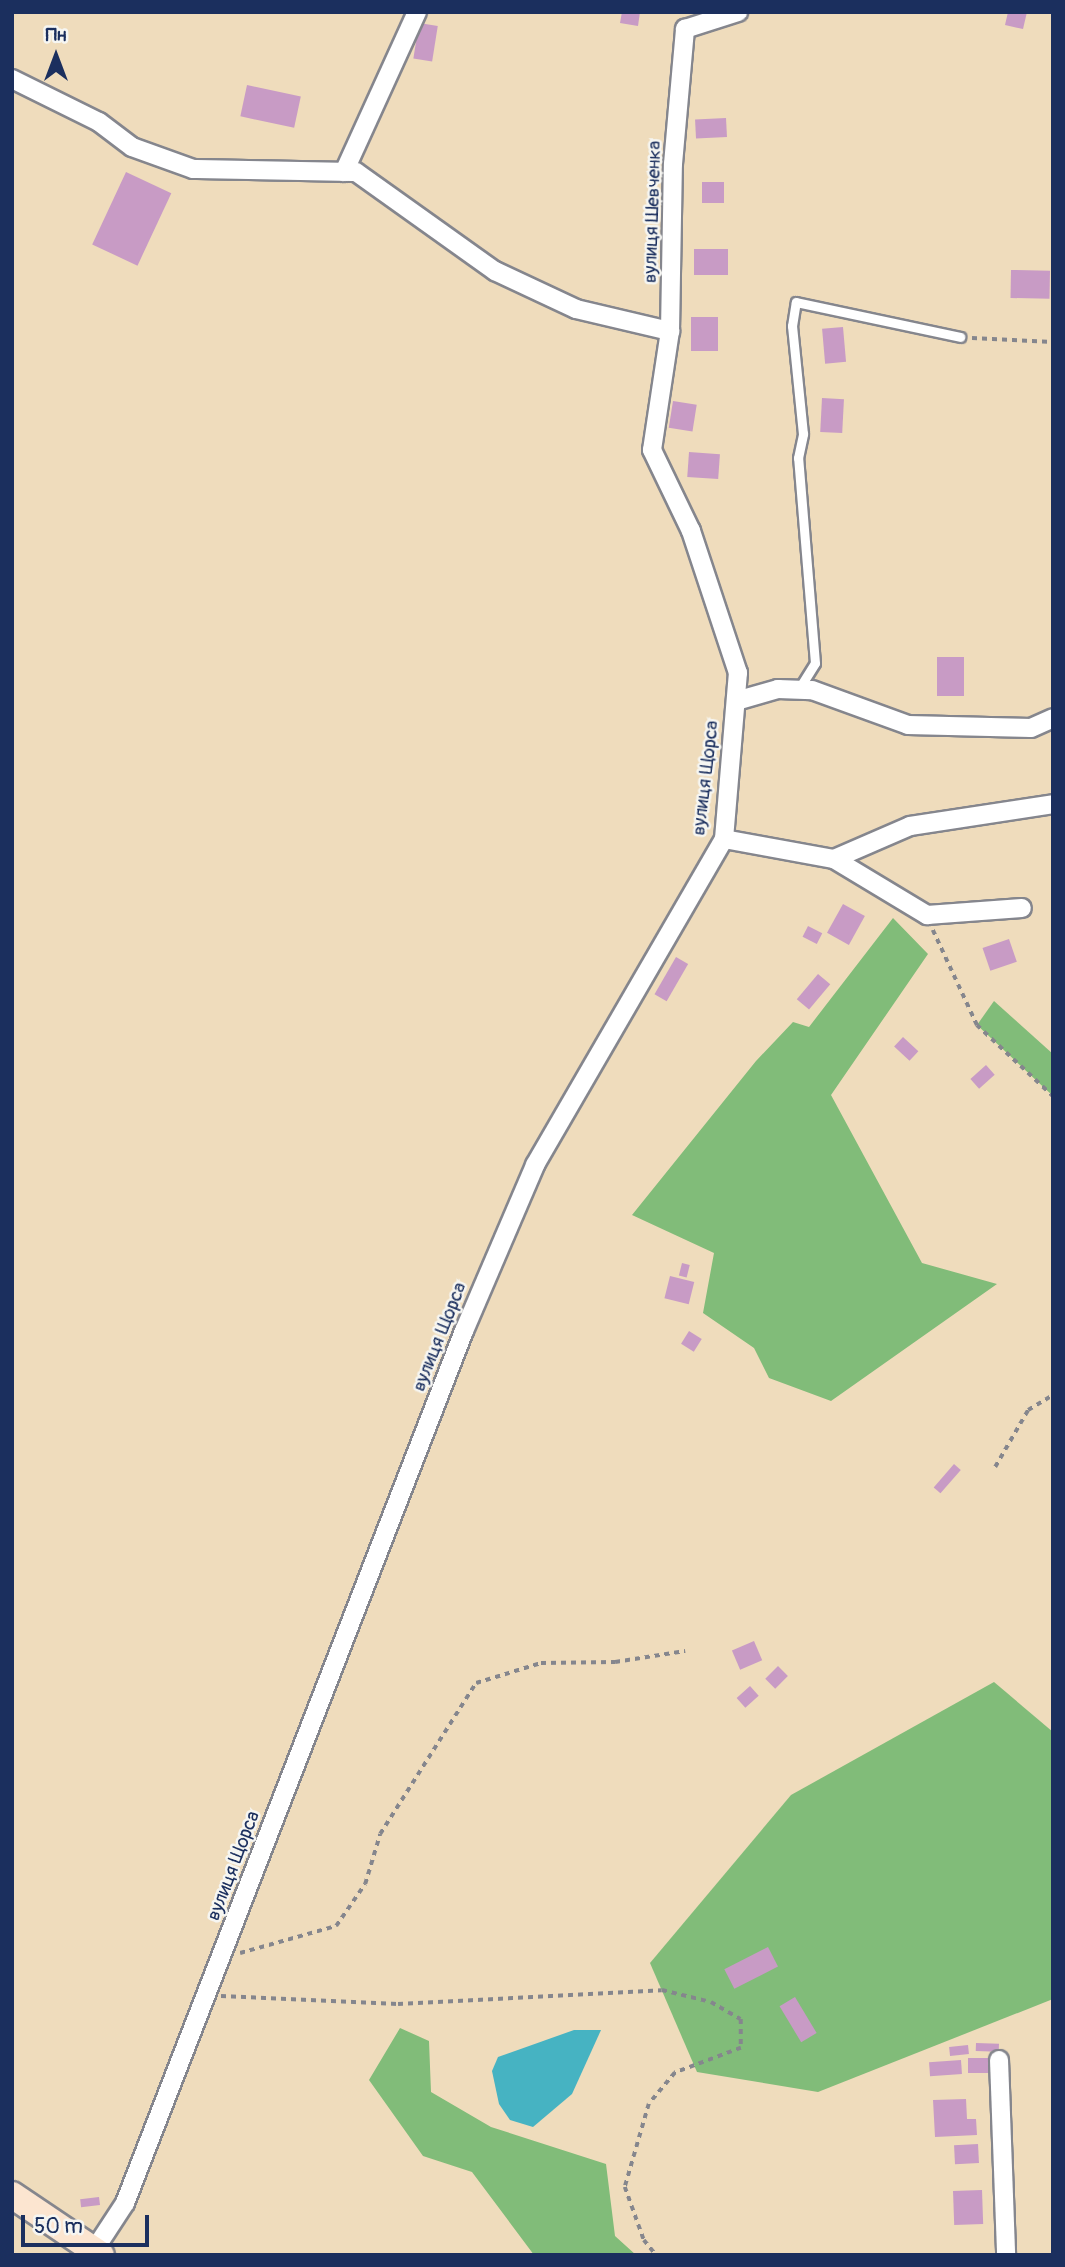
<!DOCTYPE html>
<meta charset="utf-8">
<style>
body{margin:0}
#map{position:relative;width:1065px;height:2267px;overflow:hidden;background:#efdcbc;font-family:Pangolin,sans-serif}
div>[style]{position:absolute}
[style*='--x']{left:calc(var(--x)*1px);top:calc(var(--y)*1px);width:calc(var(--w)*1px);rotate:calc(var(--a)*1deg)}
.forest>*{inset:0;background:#81bc79}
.water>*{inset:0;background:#46b3c2}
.building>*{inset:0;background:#c89bc5;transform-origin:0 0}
.path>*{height:3.5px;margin-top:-1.75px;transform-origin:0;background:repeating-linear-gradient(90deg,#85868d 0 5px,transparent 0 10px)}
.roads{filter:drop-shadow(2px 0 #85868d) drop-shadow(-2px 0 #85868d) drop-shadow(0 2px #85868d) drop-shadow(0 -2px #85868d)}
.service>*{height:9px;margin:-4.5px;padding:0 4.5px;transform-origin:4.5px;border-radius:4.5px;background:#fff}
.minor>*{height:18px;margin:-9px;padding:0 9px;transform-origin:9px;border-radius:9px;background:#fff}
.secondary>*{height:26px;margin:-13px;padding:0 13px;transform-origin:13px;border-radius:13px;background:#fce5d0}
span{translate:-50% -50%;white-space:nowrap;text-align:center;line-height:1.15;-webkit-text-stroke:5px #f6f6f2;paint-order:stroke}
.street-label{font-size:19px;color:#1b2f5e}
.frame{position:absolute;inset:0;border:14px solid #1b2f5e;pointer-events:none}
.north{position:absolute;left:21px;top:21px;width:70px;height:70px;-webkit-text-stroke:5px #f6f6f2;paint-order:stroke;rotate:0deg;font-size:19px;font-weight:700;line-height:28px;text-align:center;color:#1b2f5e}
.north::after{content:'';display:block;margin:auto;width:24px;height:32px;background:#1b2f5e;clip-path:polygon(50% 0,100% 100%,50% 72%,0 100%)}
.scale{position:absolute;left:21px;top:2215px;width:128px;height:32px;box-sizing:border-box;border:4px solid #1b2f5e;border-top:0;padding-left:9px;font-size:21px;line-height:24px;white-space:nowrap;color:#1b2f5e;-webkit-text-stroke:5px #f6f6f2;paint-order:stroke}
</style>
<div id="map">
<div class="forest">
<div style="clip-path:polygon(893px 918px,928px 954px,831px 1095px,922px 1263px,997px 1284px,831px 1401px,769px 1378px,754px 1348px,703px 1313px,714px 1253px,632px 1215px,756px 1061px,793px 1022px,809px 1027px)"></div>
<div style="clip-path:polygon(994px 1001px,1053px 1054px,1053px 1096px,977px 1025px)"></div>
<div style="clip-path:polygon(994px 1682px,1053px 1732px,1053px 1999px,818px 2092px,697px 2072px,650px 1963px,791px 1795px)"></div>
<div style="clip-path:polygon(400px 2028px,429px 2041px,431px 2092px,491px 2127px,606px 2164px,615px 2236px,636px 2255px,534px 2255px,472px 2172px,423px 2156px,369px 2080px)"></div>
</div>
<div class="water">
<div style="clip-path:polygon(574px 2030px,601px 2030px,572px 2094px,533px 2127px,510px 2120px,499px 2104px,492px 2071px,498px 2057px)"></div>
</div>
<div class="building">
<div style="clip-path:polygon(622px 12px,640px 12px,638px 26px,620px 23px)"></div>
<div style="clip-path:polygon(1008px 12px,1027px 12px,1023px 29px,1005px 25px)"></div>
<div style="left:419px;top:23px;width:19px;height:36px;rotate:9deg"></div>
<div style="left:247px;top:85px;width:55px;height:32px;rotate:12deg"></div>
<div style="left:726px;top:118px;width:19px;height:31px;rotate:87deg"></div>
<div style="left:126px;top:172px;width:50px;height:80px;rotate:25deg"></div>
<div style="left:702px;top:182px;width:22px;height:21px"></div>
<div style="left:728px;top:249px;width:26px;height:34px;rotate:90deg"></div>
<div style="left:1011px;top:270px;width:39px;height:28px;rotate:1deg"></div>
<div style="left:691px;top:317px;width:27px;height:34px"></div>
<div style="left:843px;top:327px;width:35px;height:21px;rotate:85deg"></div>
<div style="left:822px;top:398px;width:22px;height:34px;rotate:3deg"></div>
<div style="left:673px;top:401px;width:24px;height:27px;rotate:9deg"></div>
<div style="left:689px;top:452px;width:31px;height:25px;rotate:4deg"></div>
<div style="left:937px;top:657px;width:27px;height:39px"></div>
<div style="left:843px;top:904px;width:25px;height:33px;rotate:29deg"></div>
<div style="left:808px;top:926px;width:16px;height:12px;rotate:27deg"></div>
<div style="left:1009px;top:939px;width:24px;height:28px;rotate:71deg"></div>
<div style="left:676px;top:957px;width:14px;height:43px;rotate:30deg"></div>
<div style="left:818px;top:974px;width:16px;height:33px;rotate:40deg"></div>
<div style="left:903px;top:1037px;width:21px;height:13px;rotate:43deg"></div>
<div style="left:986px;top:1065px;width:13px;height:21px;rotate:48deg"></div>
<div style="left:682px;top:1263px;width:8px;height:13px;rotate:14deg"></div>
<div style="left:670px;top:1276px;width:25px;height:23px;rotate:14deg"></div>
<div style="left:689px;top:1331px;width:15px;height:15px;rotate:32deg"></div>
<div style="left:954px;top:1464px;width:9px;height:31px;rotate:41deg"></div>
<div style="left:754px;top:1641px;width:21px;height:24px;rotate:67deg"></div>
<div style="left:778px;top:1666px;width:14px;height:18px;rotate:45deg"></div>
<div style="left:750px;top:1686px;width:13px;height:18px;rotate:48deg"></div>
<div style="left:768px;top:1947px;width:22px;height:49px;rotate:63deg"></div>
<div style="left:795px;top:1997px;width:42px;height:18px;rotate:59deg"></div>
<div style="left:976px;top:2043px;width:23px;height:8px;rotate:2deg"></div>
<div style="left:968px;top:2045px;width:9px;height:19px;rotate:84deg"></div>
<div style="left:968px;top:2058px;width:24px;height:15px"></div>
<div style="left:961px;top:2060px;width:14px;height:32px;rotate:86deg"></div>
<div style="clip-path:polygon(966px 2099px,967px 2119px,976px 2119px,977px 2135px,935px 2137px,933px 2100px)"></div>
<div style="left:978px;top:2144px;width:19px;height:24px;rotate:87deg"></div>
<div style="left:982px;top:2190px;width:34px;height:29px;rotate:88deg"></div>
<div style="left:99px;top:2197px;width:8px;height:19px;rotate:83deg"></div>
</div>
<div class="path">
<div style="--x:972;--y:338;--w:81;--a:2.8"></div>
<div style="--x:933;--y:930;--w:105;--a:65.1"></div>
<div style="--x:977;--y:1025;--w:104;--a:43.1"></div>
<div style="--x:995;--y:1467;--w:66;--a:-59.9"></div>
<div style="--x:1028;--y:1410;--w:29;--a:-31"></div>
<div style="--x:240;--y:1953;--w:100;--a:-15.7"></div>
<div style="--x:336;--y:1926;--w:51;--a:-55.4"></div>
<div style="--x:365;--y:1884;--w:52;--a:-73.3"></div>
<div style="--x:380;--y:1834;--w:179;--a:-57.6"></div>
<div style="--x:476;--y:1683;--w:68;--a:-17.1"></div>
<div style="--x:541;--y:1663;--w:74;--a:-0.8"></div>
<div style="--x:615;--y:1662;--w:71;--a:-8.9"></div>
<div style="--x:221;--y:1996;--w:177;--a:2.6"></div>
<div style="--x:398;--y:2004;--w:264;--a:-3"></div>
<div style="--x:662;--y:1990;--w:50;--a:13.8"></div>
<div style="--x:711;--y:2002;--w:34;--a:30"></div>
<div style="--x:741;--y:2019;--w:29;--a:90"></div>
<div style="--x:741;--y:2048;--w:71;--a:159.3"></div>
<div style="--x:675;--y:2073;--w:40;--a:130"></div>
<div style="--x:649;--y:2104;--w:86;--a:106.1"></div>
<div style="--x:625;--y:2187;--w:56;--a:70.3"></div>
<div style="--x:644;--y:2240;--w:19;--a:51"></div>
</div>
<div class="roads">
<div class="service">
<div style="--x:800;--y:687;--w:28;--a:-58"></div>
<div style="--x:815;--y:663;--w:206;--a:-94.7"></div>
<div style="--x:798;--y:458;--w:25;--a:-78"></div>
<div style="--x:803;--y:434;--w:109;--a:-95.8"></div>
<div style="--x:792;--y:326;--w:24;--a:-81"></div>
<div style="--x:796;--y:302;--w:168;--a:12"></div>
</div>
<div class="minor">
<div style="--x:12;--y:79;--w:97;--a:26.3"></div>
<div style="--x:99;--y:122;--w:41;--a:37.1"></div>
<div style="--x:132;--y:147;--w:65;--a:19.8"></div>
<div style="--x:193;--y:169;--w:163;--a:1.1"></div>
<div style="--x:356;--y:172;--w:171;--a:35.5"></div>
<div style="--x:495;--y:271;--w:89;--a:25.1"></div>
<div style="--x:576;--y:309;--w:97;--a:13.2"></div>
<div style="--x:344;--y:172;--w:176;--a:-65.5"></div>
<div style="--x:736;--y:701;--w:44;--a:-15.9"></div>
<div style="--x:778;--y:689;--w:34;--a:2"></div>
<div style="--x:812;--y:690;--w:102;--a:20"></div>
<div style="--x:908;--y:725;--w:123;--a:1.4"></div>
<div style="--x:1031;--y:728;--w:24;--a:-24"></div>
<div style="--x:724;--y:839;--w:112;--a:10.3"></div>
<div style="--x:834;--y:859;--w:83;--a:-23.5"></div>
<div style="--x:910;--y:826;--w:145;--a:-8.7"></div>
<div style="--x:834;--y:859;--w:109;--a:31.1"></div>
<div style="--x:927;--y:915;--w:95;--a:-4.2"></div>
<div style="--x:999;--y:2060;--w:195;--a:87.9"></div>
<div style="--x:91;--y:2255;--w:62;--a:-56.8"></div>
<div style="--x:125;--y:2203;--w:936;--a:-68.76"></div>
<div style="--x:464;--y:1331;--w:181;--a:-66.8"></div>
<div style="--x:535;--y:1165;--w:377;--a:-59.9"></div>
<div style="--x:724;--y:839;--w:167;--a:-85.2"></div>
<div style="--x:738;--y:673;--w:150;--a:-108.3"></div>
<div style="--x:691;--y:531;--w:90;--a:-115.7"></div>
<div style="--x:652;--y:450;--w:120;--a:-81.4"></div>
<div style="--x:670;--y:331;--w:167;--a:-89"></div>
<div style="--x:673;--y:164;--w:136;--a:-84.9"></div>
<div style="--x:685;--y:29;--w:56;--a:-17.8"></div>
</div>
<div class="secondary">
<div style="--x:12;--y:2195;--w:107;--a:34"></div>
</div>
</div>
<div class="street-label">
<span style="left:653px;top:212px;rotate:-88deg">вулиця Шевченка</span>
<span style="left:706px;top:778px;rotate:-83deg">вулиця Щорса</span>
<span style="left:440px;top:1337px;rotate:-68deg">вулиця Щорса</span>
<span style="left:234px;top:1866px;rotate:-69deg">вулиця Щорса</span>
</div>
<div class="frame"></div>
<div class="north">Пн</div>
<div class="scale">50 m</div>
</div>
